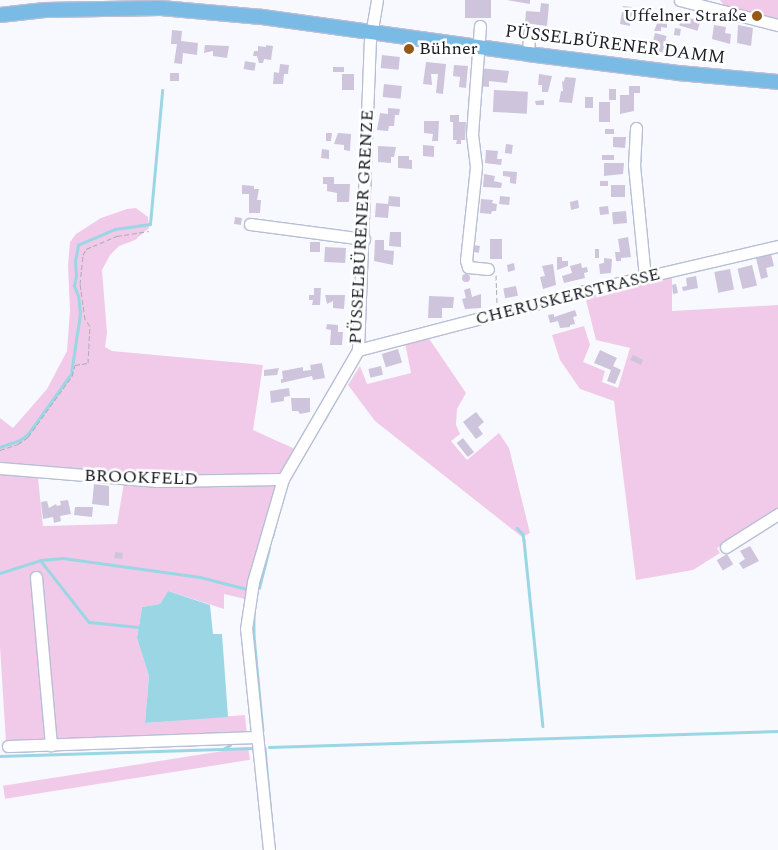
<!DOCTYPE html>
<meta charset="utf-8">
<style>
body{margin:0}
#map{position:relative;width:778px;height:850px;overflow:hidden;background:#f8f9fe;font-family:Spectral,serif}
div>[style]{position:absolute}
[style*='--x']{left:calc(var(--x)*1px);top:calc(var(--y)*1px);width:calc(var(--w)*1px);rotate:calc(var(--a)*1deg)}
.green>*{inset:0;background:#f2cae9;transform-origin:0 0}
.water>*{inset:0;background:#9ad6e4}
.stream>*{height:2.5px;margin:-1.25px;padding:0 1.25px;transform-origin:1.25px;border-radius:1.25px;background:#9ad6e4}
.building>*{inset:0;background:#cec4dc;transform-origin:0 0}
.round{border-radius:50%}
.path>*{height:1px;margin-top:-0.5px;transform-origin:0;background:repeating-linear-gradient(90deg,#abadb3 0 5px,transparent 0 7.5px)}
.roads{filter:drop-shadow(1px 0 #b7bed6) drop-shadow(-1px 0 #b7bed6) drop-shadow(0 1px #b7bed6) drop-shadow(0 -1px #b7bed6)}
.minor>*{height:11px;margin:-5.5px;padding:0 5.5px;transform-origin:5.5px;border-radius:5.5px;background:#fff}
.major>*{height:14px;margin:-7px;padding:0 7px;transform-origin:7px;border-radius:7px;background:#7abbe6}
.dots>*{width:14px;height:14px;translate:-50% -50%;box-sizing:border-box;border:2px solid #fff;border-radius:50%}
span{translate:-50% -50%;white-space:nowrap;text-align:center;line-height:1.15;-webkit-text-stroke:5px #fff;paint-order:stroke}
.poi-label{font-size:18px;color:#1a1d25}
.right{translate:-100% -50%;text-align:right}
.left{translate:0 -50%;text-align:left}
.street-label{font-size:18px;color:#1a1d25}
</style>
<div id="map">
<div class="green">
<div style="clip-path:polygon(720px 0,778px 0,778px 19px,725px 7px)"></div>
<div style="clip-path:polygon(136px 208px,148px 217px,149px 228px,135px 240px,119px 246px,110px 255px,102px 270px,107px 333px,105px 347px,112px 351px,263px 365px,253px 430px,295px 449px,278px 476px,157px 478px,0 462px,0 418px,13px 428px,47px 389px,67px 351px,70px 310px,68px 265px,70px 242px,76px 234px,101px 218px,127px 209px)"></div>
<div style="clip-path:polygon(672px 276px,672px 311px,778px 305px,778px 510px,717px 548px,720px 553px,693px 570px,636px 580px,614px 401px,580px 389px,560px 360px,552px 335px,584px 326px,590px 345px,583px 362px,605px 371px,602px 382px,618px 388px,630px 348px,596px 340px,585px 296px)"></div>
<div style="clip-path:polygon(428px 337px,466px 393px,457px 409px,456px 425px,460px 434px,451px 441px,467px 460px,499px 433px,509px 448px,530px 533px,522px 537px,375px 421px,348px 385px,360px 366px,367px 384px,411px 373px,405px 343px)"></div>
<div style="clip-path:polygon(0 474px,38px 478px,43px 526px,117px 524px,124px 483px,278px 483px,245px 599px,224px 594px,224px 609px,168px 591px,160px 604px,142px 607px,137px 638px,149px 676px,145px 723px,245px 715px,247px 736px,6px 742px,0 647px)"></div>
<div style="left:248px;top:747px;width:13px;height:248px;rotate:81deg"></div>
</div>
<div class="water">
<div style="clip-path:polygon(168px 591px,210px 605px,213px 634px,222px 634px,228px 717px,145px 723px,149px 676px,137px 638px,142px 607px,160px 604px)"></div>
</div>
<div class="stream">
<div style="--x:324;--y:420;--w:9;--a:-63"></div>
<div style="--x:0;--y:447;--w:21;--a:-19"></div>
<div style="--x:20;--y:440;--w:10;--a:-37"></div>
<div style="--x:28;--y:434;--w:74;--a:-54.4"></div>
<div style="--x:71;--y:374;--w:61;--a:-81.5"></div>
<div style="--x:80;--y:314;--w:18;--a:-96"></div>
<div style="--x:78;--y:296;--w:11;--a:-112"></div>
<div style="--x:74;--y:286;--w:10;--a:-79"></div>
<div style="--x:76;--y:276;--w:15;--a:-94"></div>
<div style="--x:75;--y:261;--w:16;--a:-79"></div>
<div style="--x:78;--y:245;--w:40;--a:-23.4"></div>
<div style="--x:115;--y:229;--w:35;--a:-8"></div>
<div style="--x:150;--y:224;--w:134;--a:-84.8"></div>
<div style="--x:517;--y:528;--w:8;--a:45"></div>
<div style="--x:523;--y:534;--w:6;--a:81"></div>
<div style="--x:524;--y:540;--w:187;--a:84.2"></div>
<div style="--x:272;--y:537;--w:12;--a:-76"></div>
<div style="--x:41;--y:561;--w:78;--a:51.8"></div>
<div style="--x:89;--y:622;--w:50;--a:5.7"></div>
<div style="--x:0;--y:573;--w:43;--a:-17.6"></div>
<div style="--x:41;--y:560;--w:22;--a:-5"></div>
<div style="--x:63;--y:558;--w:138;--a:7.9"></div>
<div style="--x:200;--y:577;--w:49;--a:14.3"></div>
<div style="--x:259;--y:588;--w:41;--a:-76"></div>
<div style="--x:254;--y:611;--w:25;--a:90"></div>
<div style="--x:254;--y:636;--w:95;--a:84.6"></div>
<div style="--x:269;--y:747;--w:509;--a:-1.8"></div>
<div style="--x:265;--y:748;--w:78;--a:84.9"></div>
<div style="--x:223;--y:749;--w:8;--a:-30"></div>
<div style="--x:0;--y:756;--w:253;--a:-1.8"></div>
</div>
<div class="building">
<div style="left:465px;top:0;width:26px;height:18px"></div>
<div style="clip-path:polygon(507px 0,530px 0,530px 4px)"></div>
<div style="clip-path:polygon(541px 3px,549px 4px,547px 26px,525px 23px,526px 11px,540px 12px)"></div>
<div style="clip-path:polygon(623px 6px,632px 7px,632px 12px,644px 13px,643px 23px,635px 22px,636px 17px,631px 16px,630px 26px,620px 24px)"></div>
<div style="left:682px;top:16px;width:19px;height:10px;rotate:16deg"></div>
<div style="clip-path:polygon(658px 21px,667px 22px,667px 28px,661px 27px,661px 31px,654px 31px)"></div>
<div style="clip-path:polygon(714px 25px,726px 27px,725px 33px,731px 34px,730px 44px,712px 39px)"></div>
<div style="clip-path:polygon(738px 25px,753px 28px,751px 46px,737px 43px)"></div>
<div style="left:675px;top:28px;width:6px;height:7px;rotate:9deg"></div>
<div style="clip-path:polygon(172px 30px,182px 31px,181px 41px,198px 43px,197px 55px,183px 53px,182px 64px,174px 63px,177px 44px,171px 44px)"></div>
<div style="left:655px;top:33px;width:12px;height:17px;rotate:14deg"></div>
<div style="clip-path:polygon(205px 45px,229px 46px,227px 58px,213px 56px,213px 51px,204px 53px)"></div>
<div style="clip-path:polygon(266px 45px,273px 46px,271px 60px,264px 59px,263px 63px,259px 63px,257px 56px,253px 56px,254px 51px,258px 51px,258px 46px,266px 47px)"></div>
<div style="left:382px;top:55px;width:18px;height:13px;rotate:6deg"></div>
<div style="left:245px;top:61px;width:11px;height:8px;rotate:10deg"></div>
<div style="clip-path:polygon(426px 62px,446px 64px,443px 94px,436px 93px,438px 74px,431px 74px,432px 85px,423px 84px)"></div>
<div style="clip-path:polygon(280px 64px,289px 65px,288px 74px,284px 74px,283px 84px,273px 84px,274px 72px,279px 73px)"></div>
<div style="clip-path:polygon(454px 65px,468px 66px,466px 88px,459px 87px,460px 77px,453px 76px)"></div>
<div style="left:333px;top:67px;width:11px;height:5px"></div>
<div style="clip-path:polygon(479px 68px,509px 71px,507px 83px,489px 81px,489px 87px,477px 86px)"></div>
<div style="left:170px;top:73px;width:9px;height:8px"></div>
<div style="left:342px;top:74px;width:12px;height:16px"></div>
<div style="clip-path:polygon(539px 74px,552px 76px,548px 92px,542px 92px,542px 85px,538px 85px)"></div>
<div style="clip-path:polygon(565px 77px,576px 78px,572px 103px,559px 102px,561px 91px,563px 91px,562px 81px,564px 82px)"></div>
<div style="left:384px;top:84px;width:18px;height:13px;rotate:6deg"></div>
<div style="clip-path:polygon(629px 86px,640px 86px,640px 93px,634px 93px,634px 111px,620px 114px,620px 95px,629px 95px)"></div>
<div style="left:609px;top:89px;width:7px;height:11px"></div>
<div style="left:494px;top:90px;width:34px;height:22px;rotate:3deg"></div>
<div style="left:585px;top:97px;width:8px;height:11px"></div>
<div style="clip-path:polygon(544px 100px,544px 105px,536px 105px,535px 101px)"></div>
<div style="left:599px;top:102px;width:11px;height:20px"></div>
<div style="clip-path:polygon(388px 108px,400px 109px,399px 115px,395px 115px,394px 126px,389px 126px,388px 131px,377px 130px,380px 113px,388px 114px)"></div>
<div style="clip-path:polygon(450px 115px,459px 115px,459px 122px,466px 122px,465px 140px,461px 140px,461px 144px,456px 144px,457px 140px,453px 140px,453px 122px,450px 122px)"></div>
<div style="clip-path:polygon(424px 121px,439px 121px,438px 141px,432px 141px,433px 134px,424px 133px)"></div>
<div style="left:605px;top:129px;width:9px;height:5px"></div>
<div style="clip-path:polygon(326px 133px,332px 133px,331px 141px,326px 141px)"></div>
<div style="clip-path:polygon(338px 133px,351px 134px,350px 151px,344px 150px,344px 145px,334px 144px)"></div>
<div style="clip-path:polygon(613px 137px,626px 137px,625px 148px,613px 147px)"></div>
<div style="left:506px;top:144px;width:7px;height:9px;rotate:8deg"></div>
<div style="clip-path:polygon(423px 145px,434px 146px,434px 157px,423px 156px)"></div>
<div style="clip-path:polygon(378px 146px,396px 147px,394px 157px,391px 157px,391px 163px,378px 162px)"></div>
<div style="clip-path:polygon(322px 149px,329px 150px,329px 159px,321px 158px)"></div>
<div style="clip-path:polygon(486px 150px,498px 151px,497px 159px,502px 159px,501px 165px,485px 163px)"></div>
<div style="left:602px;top:155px;width:12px;height:5px"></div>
<div style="clip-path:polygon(398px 156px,409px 156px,409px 160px,412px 160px,412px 169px,398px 168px)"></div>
<div style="clip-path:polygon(604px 163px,624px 163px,623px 174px,604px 176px)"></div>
<div style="clip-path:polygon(503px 171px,517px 172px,516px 184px,510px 183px,510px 177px,503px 176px)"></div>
<div style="clip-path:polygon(484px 174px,495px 176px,494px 181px,502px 183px,501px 188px,483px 187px)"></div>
<div style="clip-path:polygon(323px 177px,334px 177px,334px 184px,350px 184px,349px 202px,337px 202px,337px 193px,327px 191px,327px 184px,323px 184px)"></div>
<div style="left:600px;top:181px;width:8px;height:5px"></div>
<div style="clip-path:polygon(242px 185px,254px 186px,254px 189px,259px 189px,257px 200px,261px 200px,260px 213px,249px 213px,249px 194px,242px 194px)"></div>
<div style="left:625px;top:185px;width:12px;height:14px;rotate:90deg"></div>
<div style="clip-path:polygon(389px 196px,400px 197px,400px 207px,389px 206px,388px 218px,375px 217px,376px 203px,388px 204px)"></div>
<div style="left:500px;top:196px;width:10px;height:8px;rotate:6deg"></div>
<div style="clip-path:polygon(481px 199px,493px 200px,492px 203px,497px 204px,496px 211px,492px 211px,491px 214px,480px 213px)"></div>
<div style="clip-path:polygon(578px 200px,579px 208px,571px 210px,570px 202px)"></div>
<div style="left:608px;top:206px;width:8px;height:9px;rotate:83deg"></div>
<div style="left:626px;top:211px;width:12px;height:14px;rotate:85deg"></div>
<div style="left:235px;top:217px;width:7px;height:7px;rotate:8deg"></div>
<div style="clip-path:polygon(390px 232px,401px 232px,401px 247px,389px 246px)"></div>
<div style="clip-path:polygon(628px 237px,631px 257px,621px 258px,621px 261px,616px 261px,615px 252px,620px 252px,618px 239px)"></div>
<div style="left:502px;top:239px;width:20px;height:12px;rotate:90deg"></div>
<div style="clip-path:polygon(375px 240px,384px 240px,384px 250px,394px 251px,393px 265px,374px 261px)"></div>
<div style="left:310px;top:242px;width:10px;height:10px"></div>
<div style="left:474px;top:245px;width:6px;height:7px;rotate:9deg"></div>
<div style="left:325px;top:247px;width:21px;height:15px;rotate:3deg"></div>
<div style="left:595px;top:249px;width:4px;height:9px"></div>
<div style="clip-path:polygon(771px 254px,774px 266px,766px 268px,768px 277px,761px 279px,756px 258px)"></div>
<div style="clip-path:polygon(557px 257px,562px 257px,562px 261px,568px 261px,568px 266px,557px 270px)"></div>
<div style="clip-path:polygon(604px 258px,612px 259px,611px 273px,600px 274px,599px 264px,604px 263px)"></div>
<div style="clip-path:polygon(514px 263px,515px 270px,508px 272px,507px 265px)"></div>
<div style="clip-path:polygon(581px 263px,582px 268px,587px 267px,588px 272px,584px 273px,585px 278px,564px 283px,562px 276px,572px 273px,570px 266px)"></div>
<div style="clip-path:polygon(553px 264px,556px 285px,543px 289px,540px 277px,545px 276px,542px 266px)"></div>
<div style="left:752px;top:265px;width:21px;height:15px;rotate:76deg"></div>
<div style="left:730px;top:269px;width:21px;height:16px;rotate:79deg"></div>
<div class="round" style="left:462px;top:274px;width:8px;height:8px"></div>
<div style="clip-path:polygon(696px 276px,698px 288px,683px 291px,682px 287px,687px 286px,686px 278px)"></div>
<div style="clip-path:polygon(676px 284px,678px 293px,673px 294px,672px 285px)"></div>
<div style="left:516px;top:286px;width:10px;height:13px;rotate:79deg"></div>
<div style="clip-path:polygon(314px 288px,321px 288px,320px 305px,312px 305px,313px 300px,309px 300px,309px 295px,314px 295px)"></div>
<div style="clip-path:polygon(470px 288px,472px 297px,481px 294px,481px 308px,465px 309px,462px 299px,466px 298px,464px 290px)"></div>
<div style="clip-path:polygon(325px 295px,345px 295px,344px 309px,333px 308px,333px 301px,327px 304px)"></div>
<div style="clip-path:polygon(429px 296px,454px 297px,453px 308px,442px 308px,442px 318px,428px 318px)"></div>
<div style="clip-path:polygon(575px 310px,577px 316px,573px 317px,575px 324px,570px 325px,570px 327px,560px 328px,558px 321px,550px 323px,548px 315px,554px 314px,554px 317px)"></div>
<div style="clip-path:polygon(327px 324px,338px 325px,338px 332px,343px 332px,342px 345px,330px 345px,331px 330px,326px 329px)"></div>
<div style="left:398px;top:349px;width:14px;height:17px;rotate:73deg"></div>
<div style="clip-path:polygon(600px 350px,617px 358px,613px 366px,621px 370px,615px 384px,607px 381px,611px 370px,594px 363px)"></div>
<div style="clip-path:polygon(633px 355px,643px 360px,641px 365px,630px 360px)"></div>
<div style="clip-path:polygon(322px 363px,325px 378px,313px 380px,312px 376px,281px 383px,281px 379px,283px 379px,282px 371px,303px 367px,303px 371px,311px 370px,310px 365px)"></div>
<div style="left:381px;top:366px;width:9px;height:13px;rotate:77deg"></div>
<div style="clip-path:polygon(279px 368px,277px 375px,264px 376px,264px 370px)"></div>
<div style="clip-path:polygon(289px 388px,290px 396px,284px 397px,284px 401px,271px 403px,270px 391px)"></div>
<div style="clip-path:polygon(291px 398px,310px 398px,310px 412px,300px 414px,298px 411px,292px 411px)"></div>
<div style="clip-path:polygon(476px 412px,484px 422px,478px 427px,483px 434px,476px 439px,463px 422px)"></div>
<div style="left:463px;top:438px;width:18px;height:8px;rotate:52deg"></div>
<div style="clip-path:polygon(94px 484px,109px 486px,109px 506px,92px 504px)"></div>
<div style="clip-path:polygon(68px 500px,71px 514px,60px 516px,61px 521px,54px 523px,53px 517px,43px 519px,41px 502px,47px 501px,49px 508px,56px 504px,57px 506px,61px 505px,60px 501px)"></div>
<div style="clip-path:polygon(75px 507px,93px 507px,92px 517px,74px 515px)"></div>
<div style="clip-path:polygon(750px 546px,759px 561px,743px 569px,739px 563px,745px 559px,740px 551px)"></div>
<div style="left:115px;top:552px;width:8px;height:6px;rotate:7deg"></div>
<div style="left:727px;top:554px;width:12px;height:12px;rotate:59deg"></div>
</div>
<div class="path">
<div style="--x:496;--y:275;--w:28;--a:88"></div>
<div style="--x:0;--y:450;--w:19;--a:-18"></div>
<div style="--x:18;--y:444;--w:12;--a:-35"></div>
<div style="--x:28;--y:437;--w:75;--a:-54.2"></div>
<div style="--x:72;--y:376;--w:11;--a:-75"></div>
<div style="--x:75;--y:365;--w:13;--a:-9"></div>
<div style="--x:88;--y:363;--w:37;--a:-87"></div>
<div style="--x:90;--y:326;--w:9;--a:-126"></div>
<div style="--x:85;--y:319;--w:35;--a:-98"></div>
<div style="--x:80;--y:284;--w:29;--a:-84"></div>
<div style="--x:83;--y:255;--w:7;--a:-63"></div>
<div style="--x:86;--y:249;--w:34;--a:-23"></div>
<div style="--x:117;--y:236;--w:32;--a:-9"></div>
</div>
<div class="roads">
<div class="minor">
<div style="--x:680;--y:0;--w:101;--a:14.3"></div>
<div style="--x:480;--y:26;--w:108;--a:94.2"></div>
<div style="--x:472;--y:134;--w:33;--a:83"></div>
<div style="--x:476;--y:167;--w:94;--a:96.1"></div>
<div style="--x:466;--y:260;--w:7;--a:74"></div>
<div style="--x:468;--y:267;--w:20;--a:6"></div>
<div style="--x:528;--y:54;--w:21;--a:-87"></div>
<div style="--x:636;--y:128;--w:37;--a:93"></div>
<div style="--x:634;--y:165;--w:113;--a:84.4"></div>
<div style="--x:250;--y:224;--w:115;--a:7.5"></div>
<div style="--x:358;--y:350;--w:229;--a:-14.6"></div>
<div style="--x:580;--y:292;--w:203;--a:-13.1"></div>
<div style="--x:0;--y:468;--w:158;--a:4.7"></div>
<div style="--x:157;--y:481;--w:126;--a:-0.9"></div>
<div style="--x:726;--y:547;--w:62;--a:-32.4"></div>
<div style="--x:36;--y:577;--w:169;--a:84.9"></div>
<div style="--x:8;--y:746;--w:249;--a:-2.1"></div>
<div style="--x:269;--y:850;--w:222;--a:-95.9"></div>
<div style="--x:246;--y:629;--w:48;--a:-81.5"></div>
<div style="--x:253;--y:582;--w:107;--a:-73.8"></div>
<div style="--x:283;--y:479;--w:149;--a:-59.8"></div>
<div style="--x:358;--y:350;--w:309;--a:-87.8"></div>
<div style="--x:370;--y:41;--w:42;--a:-80.3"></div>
</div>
<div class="major">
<div style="--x:0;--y:15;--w:45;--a:-6.3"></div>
<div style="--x:45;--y:10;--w:116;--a:-1"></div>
<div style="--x:161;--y:8;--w:101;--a:5.1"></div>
<div style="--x:262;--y:17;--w:269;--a:7.9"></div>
<div style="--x:528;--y:54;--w:151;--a:7.2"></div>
<div style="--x:678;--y:73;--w:100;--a:5.1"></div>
</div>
</div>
<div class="dots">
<div style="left:757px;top:16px;background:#935916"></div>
<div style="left:409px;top:49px;background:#935916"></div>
</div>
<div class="poi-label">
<span class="right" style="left:747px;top:16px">Uffelner Straße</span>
<span class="left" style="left:419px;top:49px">Bühner</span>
</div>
<div class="street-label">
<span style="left:615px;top:45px;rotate:7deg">PÜSSELBÜRENER DAMM</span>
<span style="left:362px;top:227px;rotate:-87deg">PÜSSELBÜRENER GRENZE</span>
<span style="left:568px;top:297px;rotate:-14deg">CHERUSKERSTRASSE</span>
<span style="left:141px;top:478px;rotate:2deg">BROOKFELD</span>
</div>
</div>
